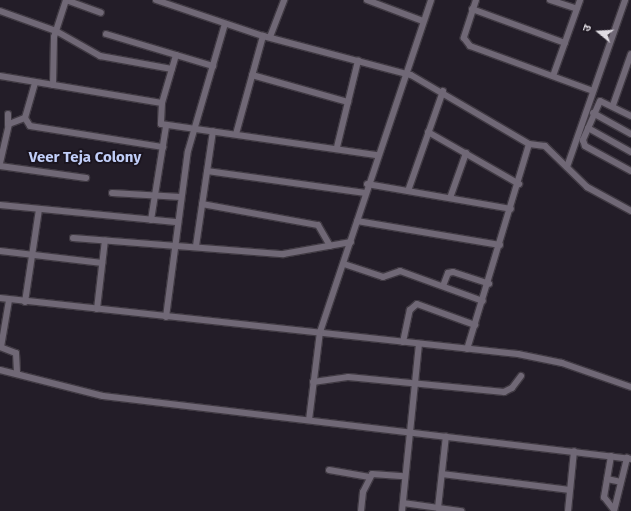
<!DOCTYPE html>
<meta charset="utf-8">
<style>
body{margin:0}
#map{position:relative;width:631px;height:511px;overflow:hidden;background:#231d28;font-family:"Fira Sans","Noto Sans Devanagari",sans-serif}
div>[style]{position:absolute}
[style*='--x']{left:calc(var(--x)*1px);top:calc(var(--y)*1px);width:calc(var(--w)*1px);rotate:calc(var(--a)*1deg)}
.roads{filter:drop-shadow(1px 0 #403a43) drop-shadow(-1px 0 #403a43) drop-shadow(0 1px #403a43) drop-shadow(0 -1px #403a43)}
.minor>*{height:6px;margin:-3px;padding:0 3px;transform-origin:3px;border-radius:3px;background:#706876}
span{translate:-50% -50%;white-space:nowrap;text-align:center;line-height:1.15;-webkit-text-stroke:3.5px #1a141e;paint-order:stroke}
.district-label{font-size:15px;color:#c1cef8;font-weight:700}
.north{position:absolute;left:579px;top:12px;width:40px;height:40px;-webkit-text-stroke:3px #1a141e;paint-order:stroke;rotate:288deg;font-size:11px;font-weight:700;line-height:16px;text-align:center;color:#e0dce3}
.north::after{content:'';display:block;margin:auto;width:14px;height:18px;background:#e0dce3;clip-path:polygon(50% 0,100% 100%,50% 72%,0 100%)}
</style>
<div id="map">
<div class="roads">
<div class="minor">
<div style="--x:66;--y:0;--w:37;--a:20"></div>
<div style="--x:156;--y:0;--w:113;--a:18.6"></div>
<div style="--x:263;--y:36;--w:153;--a:14.8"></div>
<div style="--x:411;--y:75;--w:137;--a:30.3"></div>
<div style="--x:529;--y:144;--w:214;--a:106.8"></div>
<div style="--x:367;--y:0;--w:60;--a:20.6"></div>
<div style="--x:476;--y:0;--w:40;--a:108"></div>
<div style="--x:464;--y:38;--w:10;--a:53"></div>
<div style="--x:470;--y:46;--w:131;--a:20.1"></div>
<div style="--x:550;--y:0;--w:28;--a:18"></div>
<div style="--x:472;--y:9;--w:99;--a:20.1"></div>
<div style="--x:0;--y:11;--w:59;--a:19.7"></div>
<div style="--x:56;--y:31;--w:51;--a:29.6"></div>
<div style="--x:100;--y:56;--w:73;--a:10.2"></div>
<div style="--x:106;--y:34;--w:112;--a:16.7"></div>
<div style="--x:270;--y:37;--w:40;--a:-69"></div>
<div style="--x:176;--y:55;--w:50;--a:106.3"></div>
<div style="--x:162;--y:103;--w:21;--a:93"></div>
<div style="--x:161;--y:124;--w:217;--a:8.2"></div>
<div style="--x:252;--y:75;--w:100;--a:15.7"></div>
<div style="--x:0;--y:76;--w:164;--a:9.5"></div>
<div style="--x:553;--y:76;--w:81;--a:-70.4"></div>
<div style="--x:35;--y:83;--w:36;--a:106"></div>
<div style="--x:25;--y:118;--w:9;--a:58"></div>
<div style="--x:30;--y:126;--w:135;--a:9"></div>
<div style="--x:53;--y:85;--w:48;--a:-88.8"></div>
<div style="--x:54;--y:37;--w:39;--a:-72"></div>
<div style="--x:613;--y:105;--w:54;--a:-70.6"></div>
<div style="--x:593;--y:113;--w:43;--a:28.9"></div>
<div style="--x:8;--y:114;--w:11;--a:90"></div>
<div style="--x:631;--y:116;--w:34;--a:-154"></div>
<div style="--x:600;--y:101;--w:43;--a:113.6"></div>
<div style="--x:583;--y:140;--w:6;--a:72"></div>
<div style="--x:585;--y:146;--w:52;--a:28.5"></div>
<div style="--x:588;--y:128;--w:49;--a:29.2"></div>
<div style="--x:428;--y:132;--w:105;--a:29.7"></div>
<div style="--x:236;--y:134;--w:102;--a:-74.6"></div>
<div style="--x:529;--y:144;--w:16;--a:7"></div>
<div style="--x:545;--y:146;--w:59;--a:44.3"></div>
<div style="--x:587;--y:187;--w:50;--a:28.6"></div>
<div style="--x:337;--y:147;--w:89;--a:-76.3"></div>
<div style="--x:0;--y:163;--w:40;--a:-77"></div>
<div style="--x:9;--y:124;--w:17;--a:-21"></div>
<div style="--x:0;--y:166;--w:87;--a:7.9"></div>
<div style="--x:567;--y:167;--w:177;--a:-70.8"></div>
<div style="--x:207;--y:171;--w:160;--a:7.9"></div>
<div style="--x:367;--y:184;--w:146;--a:9.8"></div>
<div style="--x:408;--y:191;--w:106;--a:-70.7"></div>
<div style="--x:112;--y:193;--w:69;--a:3.3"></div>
<div style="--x:450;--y:198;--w:48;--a:-70.4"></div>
<div style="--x:202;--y:204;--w:118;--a:10.3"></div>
<div style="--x:318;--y:225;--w:24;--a:60"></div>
<div style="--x:0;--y:205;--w:179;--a:5.5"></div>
<div style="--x:151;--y:220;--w:95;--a:-80.9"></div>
<div style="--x:357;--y:221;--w:145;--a:9.5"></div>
<div style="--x:73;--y:238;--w:211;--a:4.4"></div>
<div style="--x:283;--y:254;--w:69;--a:-10"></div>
<div style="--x:196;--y:246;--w:116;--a:-81.6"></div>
<div style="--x:0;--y:251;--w:103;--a:6.7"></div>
<div style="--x:344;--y:264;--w:41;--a:18.4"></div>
<div style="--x:383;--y:277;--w:18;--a:-19"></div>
<div style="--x:400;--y:271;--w:88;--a:19.9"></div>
<div style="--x:443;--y:286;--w:14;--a:-69"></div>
<div style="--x:448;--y:273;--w:5;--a:-11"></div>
<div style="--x:453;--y:272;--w:38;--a:18"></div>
<div style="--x:0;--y:298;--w:521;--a:6.17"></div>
<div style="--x:518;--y:354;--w:45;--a:11.6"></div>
<div style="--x:562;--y:363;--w:73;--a:19.2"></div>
<div style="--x:25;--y:302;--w:94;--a:-81.4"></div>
<div style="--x:97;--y:309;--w:69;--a:-83.4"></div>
<div style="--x:166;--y:317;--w:167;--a:-82.5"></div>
<div style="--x:188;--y:151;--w:132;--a:-73.8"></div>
<div style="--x:403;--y:342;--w:33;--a:-78"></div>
<div style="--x:410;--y:310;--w:9;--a:-41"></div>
<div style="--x:417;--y:304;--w:62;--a:19.9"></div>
<div style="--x:0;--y:347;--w:17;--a:21"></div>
<div style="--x:16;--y:353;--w:21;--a:87"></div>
<div style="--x:1;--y:347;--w:48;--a:-80.3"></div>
<div style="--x:0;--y:370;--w:106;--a:14.2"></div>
<div style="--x:103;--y:396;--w:532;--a:6.8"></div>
<div style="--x:313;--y:382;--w:35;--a:-8"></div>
<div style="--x:348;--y:377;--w:157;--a:5.5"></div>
<div style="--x:504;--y:392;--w:9;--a:-27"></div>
<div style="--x:512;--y:388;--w:15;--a:-53"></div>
<div style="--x:309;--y:420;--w:89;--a:-82.9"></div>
<div style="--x:320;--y:332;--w:350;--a:-71.5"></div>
<div style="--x:611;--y:456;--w:42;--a:99.7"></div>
<div style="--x:604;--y:497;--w:16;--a:52"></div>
<div style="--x:329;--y:470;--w:41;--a:9.9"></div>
<div style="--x:442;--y:474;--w:129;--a:7.1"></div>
<div style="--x:607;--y:479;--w:14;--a:12"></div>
<div style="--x:403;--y:503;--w:59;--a:7.9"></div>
<div style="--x:438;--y:508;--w:72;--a:-83.7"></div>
<div style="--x:361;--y:511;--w:19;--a:-84"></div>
<div style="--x:363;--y:492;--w:20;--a:-63"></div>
<div style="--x:372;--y:474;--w:32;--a:4"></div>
<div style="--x:402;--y:511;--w:168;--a:-84.2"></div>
<div style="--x:568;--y:511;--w:60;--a:-84.3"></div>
<div style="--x:614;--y:511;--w:55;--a:-76.2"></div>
</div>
</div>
<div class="district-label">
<span style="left:85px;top:158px">Veer Teja Colony</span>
</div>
<div class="north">उ</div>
</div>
